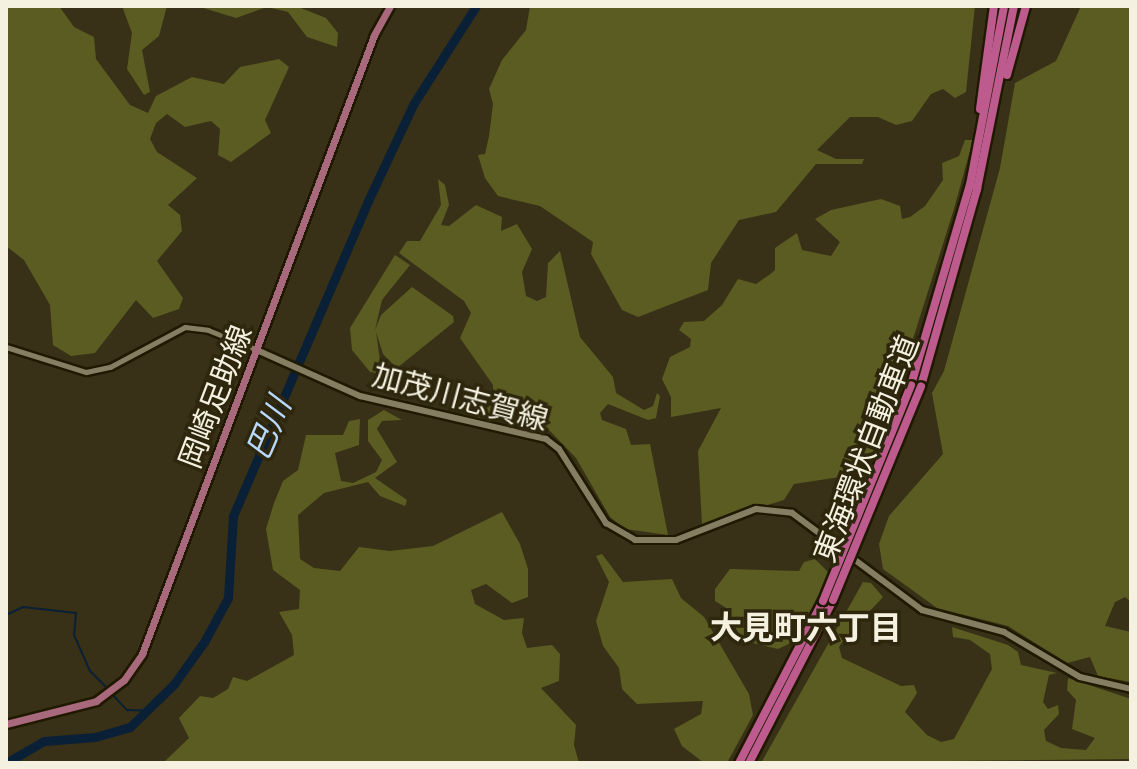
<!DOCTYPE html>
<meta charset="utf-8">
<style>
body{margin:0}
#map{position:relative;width:1137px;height:769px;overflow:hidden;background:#383117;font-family:Karla,"Noto Sans JP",sans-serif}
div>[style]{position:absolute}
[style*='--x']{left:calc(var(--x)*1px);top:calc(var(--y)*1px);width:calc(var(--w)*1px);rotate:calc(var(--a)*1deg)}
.green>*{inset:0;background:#5a5c21}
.stream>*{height:2px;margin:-1px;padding:0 1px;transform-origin:1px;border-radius:1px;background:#0a2036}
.river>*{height:9px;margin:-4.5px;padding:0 4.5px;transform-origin:4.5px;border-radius:4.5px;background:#0a2036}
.roads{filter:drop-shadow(2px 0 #201901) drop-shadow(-2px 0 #201901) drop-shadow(0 2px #201901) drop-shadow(0 -2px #201901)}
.tertiary>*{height:5px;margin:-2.5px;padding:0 2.5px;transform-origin:2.5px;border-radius:2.5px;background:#867e62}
.secondary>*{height:6px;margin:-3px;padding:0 3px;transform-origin:3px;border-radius:3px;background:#867e62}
.primary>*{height:7px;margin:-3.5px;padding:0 3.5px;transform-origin:3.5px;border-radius:3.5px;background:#a8697c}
.motorway>*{height:8px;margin:-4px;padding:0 4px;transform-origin:4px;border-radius:4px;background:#be5b8e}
.bridges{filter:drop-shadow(2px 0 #201901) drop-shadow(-2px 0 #201901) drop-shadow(0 2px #201901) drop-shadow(0 -2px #201901)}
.motorway-bridge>*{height:8px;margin:-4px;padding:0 4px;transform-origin:4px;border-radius:4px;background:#be5b8e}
span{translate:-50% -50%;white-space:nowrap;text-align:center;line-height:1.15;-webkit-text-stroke:7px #2e270d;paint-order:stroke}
.street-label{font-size:30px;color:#f5f1e1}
.water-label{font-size:32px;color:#b7d9fd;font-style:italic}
.neighbourhood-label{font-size:32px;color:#f5f1e1;font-weight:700}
.frame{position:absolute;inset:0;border:8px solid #f5f1e1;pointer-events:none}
</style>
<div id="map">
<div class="green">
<div style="clip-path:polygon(6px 6px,59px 6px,74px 27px,94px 37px,96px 59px,130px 105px,148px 113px,156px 96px,192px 77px,224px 84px,240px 67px,279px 59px,289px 67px,265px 120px,271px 133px,231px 162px,218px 155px,220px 129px,211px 121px,185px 127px,167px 114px,156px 123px,150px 139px,157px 152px,197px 178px,168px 205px,180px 215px,182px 231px,157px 261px,183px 298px,179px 309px,153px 318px,136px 300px,95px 353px,71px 356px,53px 345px,50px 305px,24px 260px,6px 246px)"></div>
<div style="clip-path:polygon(122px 6px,167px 6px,159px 36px,142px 50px,150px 92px,144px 95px,127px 69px,132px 33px)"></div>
<div style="clip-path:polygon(197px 6px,296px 6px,326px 18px,338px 33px,337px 47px,307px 37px,288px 12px,267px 7px,236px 18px)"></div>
<div style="clip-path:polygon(530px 6px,975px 6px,966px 92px,955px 98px,943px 89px,931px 94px,912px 121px,896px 125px,878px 117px,850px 117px,817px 150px,836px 159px,864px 159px,862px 164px,816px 164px,776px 212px,739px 220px,711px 263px,708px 290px,638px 317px,622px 310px,591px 254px,593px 242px,540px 206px,498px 196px,485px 178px,478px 155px,485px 154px,489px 136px,493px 104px,489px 89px,502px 60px,526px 30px)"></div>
<div style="clip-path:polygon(1081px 6px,1131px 6px,1131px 602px,1125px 597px,1115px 602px,1105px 626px,1131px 632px,1131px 682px,1098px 676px,1090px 657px,1067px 663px,1008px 626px,937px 608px,883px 569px,879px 544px,889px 516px,943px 454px,932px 393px,944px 371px,1000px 168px,1015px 83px,1056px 61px)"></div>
<div style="clip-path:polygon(965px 140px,973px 140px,954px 209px,883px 434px,871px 455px,853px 475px,794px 484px,784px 500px,702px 525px,698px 451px,721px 408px,671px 417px,671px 397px,662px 379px,670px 357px,690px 347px,691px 339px,679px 330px,684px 322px,704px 321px,722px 305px,738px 279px,756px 284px,769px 275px,775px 270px,775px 248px,797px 233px,802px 250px,831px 256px,840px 242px,815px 219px,831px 210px,881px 199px,900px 206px,902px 219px,910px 217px,925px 206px,943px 180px,942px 163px,959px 156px)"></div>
<div style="clip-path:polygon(438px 179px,445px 185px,449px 205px,441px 225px,449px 226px,476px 205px,502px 217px,501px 231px,517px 224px,532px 249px,522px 272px,526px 296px,537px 301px,546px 297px,548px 263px,560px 251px,580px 337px,613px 377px,616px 393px,644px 410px,653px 406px,657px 393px,660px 396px,656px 418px,648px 420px,608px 404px,600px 413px,602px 420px,626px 429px,631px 445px,650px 444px,668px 535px,625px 529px,610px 517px,576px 458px,550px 431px,512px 414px,473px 420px,455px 416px,484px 411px,493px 400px,493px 385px,460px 338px,471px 313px,464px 301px,399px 253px,407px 241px,420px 241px,441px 205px)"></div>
<div style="clip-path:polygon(395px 255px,410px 265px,382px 300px,375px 330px,381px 315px,412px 287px,453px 316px,454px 322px,397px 368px,383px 354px,376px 332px,382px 374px,370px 372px,352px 350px,350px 328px)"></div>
<div style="clip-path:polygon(384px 410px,402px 420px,382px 421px,377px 429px,397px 462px,375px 478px,407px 500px,405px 506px,380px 496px,368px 482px,324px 493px,298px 515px,300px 559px,314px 568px,340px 571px,359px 547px,390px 551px,433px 546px,502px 512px,520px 544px,528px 569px,528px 597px,512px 603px,486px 584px,471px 590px,475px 604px,504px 620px,524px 618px,522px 633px,527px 648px,552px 645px,560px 654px,559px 681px,541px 688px,576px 725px,574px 745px,579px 763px,163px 763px,189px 738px,179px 718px,200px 696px,213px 698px,228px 689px,233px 677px,247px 681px,294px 655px,292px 635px,279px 612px,299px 609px,300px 590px,273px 570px,266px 529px,274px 503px,283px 481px,298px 470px,306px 435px,343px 435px,349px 421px,360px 419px,359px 445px,335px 453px,341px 481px,353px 483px,376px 472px,382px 460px,368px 441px,368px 420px)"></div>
<div style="clip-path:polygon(602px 554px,623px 582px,672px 579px,681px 598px,704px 617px,749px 694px,753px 715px,727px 763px,704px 763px,682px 746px,674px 729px,701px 714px,703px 701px,637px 704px,622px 689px,619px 668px,603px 646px,596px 621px,609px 582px,596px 556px)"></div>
<div style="clip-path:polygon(815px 559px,829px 573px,799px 639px,778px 649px,749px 642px,738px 633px,728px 609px,715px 601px,715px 589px,730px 569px,799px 571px,804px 562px)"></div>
<div style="clip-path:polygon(863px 582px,871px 583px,883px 597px,845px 638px,839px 647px,842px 658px,901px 686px,914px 685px,917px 693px,905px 712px,927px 735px,941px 742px,954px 739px,992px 669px,990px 654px,970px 640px,953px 637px,952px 627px,1008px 645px,1018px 652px,1021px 665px,1057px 673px,1049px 675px,1043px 702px,1048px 709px,1058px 705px,1059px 714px,1044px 730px,1046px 741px,1061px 748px,1086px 750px,1095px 738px,1072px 729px,1076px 700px,1067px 690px,1068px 678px,1131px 699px,1131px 759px,761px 763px)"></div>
</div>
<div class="stream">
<div style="--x:6;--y:615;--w:19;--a:-25"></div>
<div style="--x:23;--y:607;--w:53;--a:6.5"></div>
<div style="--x:76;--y:613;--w:22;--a:95"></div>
<div style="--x:74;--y:635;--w:39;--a:66"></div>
<div style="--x:90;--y:671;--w:24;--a:45"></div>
<div style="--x:111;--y:693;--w:23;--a:47"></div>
<div style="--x:127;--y:710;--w:24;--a:2"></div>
</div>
<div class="river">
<div style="--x:6;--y:763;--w:44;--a:-30.1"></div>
<div style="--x:44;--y:741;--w:51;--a:-4.5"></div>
<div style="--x:95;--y:737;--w:36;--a:-16"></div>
<div style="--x:130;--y:727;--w:62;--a:-44.3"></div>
<div style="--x:174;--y:684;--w:52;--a:-54.5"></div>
<div style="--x:204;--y:642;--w:50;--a:-61.4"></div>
<div style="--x:228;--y:598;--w:82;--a:-86.5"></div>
<div style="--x:233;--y:516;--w:343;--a:-66.8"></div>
<div style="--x:368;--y:201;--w:108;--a:-64.9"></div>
<div style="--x:414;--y:103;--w:115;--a:-57.4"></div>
</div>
<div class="roads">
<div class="tertiary">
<div style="--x:6;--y:347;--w:84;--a:17.4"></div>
<div style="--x:86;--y:372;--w:25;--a:-12"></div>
<div style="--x:110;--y:367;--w:85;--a:-28.1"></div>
<div style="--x:185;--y:327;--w:23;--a:7"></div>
<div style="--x:208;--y:330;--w:54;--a:21.8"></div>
</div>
<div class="secondary">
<div style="--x:259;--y:351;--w:111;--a:24"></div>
<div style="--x:360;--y:396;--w:191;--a:13"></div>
<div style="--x:546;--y:439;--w:16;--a:38"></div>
<div style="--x:559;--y:449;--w:88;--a:57.6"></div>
<div style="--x:606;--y:523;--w:34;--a:30"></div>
<div style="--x:635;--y:540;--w:41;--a:0"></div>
<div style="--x:676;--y:540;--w:86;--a:-21.2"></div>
<div style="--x:756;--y:509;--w:36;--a:6"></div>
<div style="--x:792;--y:513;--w:162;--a:36.7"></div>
<div style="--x:922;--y:610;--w:85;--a:15"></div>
<div style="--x:1004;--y:632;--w:88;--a:30.6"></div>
<div style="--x:1080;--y:677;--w:52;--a:13.2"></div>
</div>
<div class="primary">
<div style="--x:6;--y:724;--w:93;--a:-14.3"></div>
<div style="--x:96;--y:701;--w:35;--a:-37"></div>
<div style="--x:124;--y:680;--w:32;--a:-55"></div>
<div style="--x:142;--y:654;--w:661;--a:-69.45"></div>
<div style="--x:374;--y:35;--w:33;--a:-61"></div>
</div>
<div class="motorway">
<div style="--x:1007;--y:75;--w:72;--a:-74.6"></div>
<div style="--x:980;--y:109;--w:104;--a:-82.3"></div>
<div style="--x:911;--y:385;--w:209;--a:-73.6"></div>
<div style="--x:970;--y:185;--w:182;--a:-79.2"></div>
<div style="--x:921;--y:386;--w:205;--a:-74.1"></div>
<div style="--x:977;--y:189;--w:187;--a:-78.6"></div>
<div style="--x:739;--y:763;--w:182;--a:-62.6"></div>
<div style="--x:749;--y:763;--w:183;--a:-62.7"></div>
</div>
</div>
<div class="bridges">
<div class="motorway-bridge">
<div style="--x:833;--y:600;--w:231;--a:-67.6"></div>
<div style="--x:823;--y:601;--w:233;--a:-67.8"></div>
</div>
</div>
<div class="street-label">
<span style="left:216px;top:397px;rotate:-69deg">岡崎足助線</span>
<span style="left:460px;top:398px;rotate:15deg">加茂川志賀線</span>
<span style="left:867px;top:449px;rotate:-69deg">東海環状自動車道</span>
</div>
<div class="water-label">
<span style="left:270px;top:429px;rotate:-67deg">巴川</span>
</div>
<div class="neighbourhood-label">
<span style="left:806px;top:629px">大見町六丁目</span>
</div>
<div class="frame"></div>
</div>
